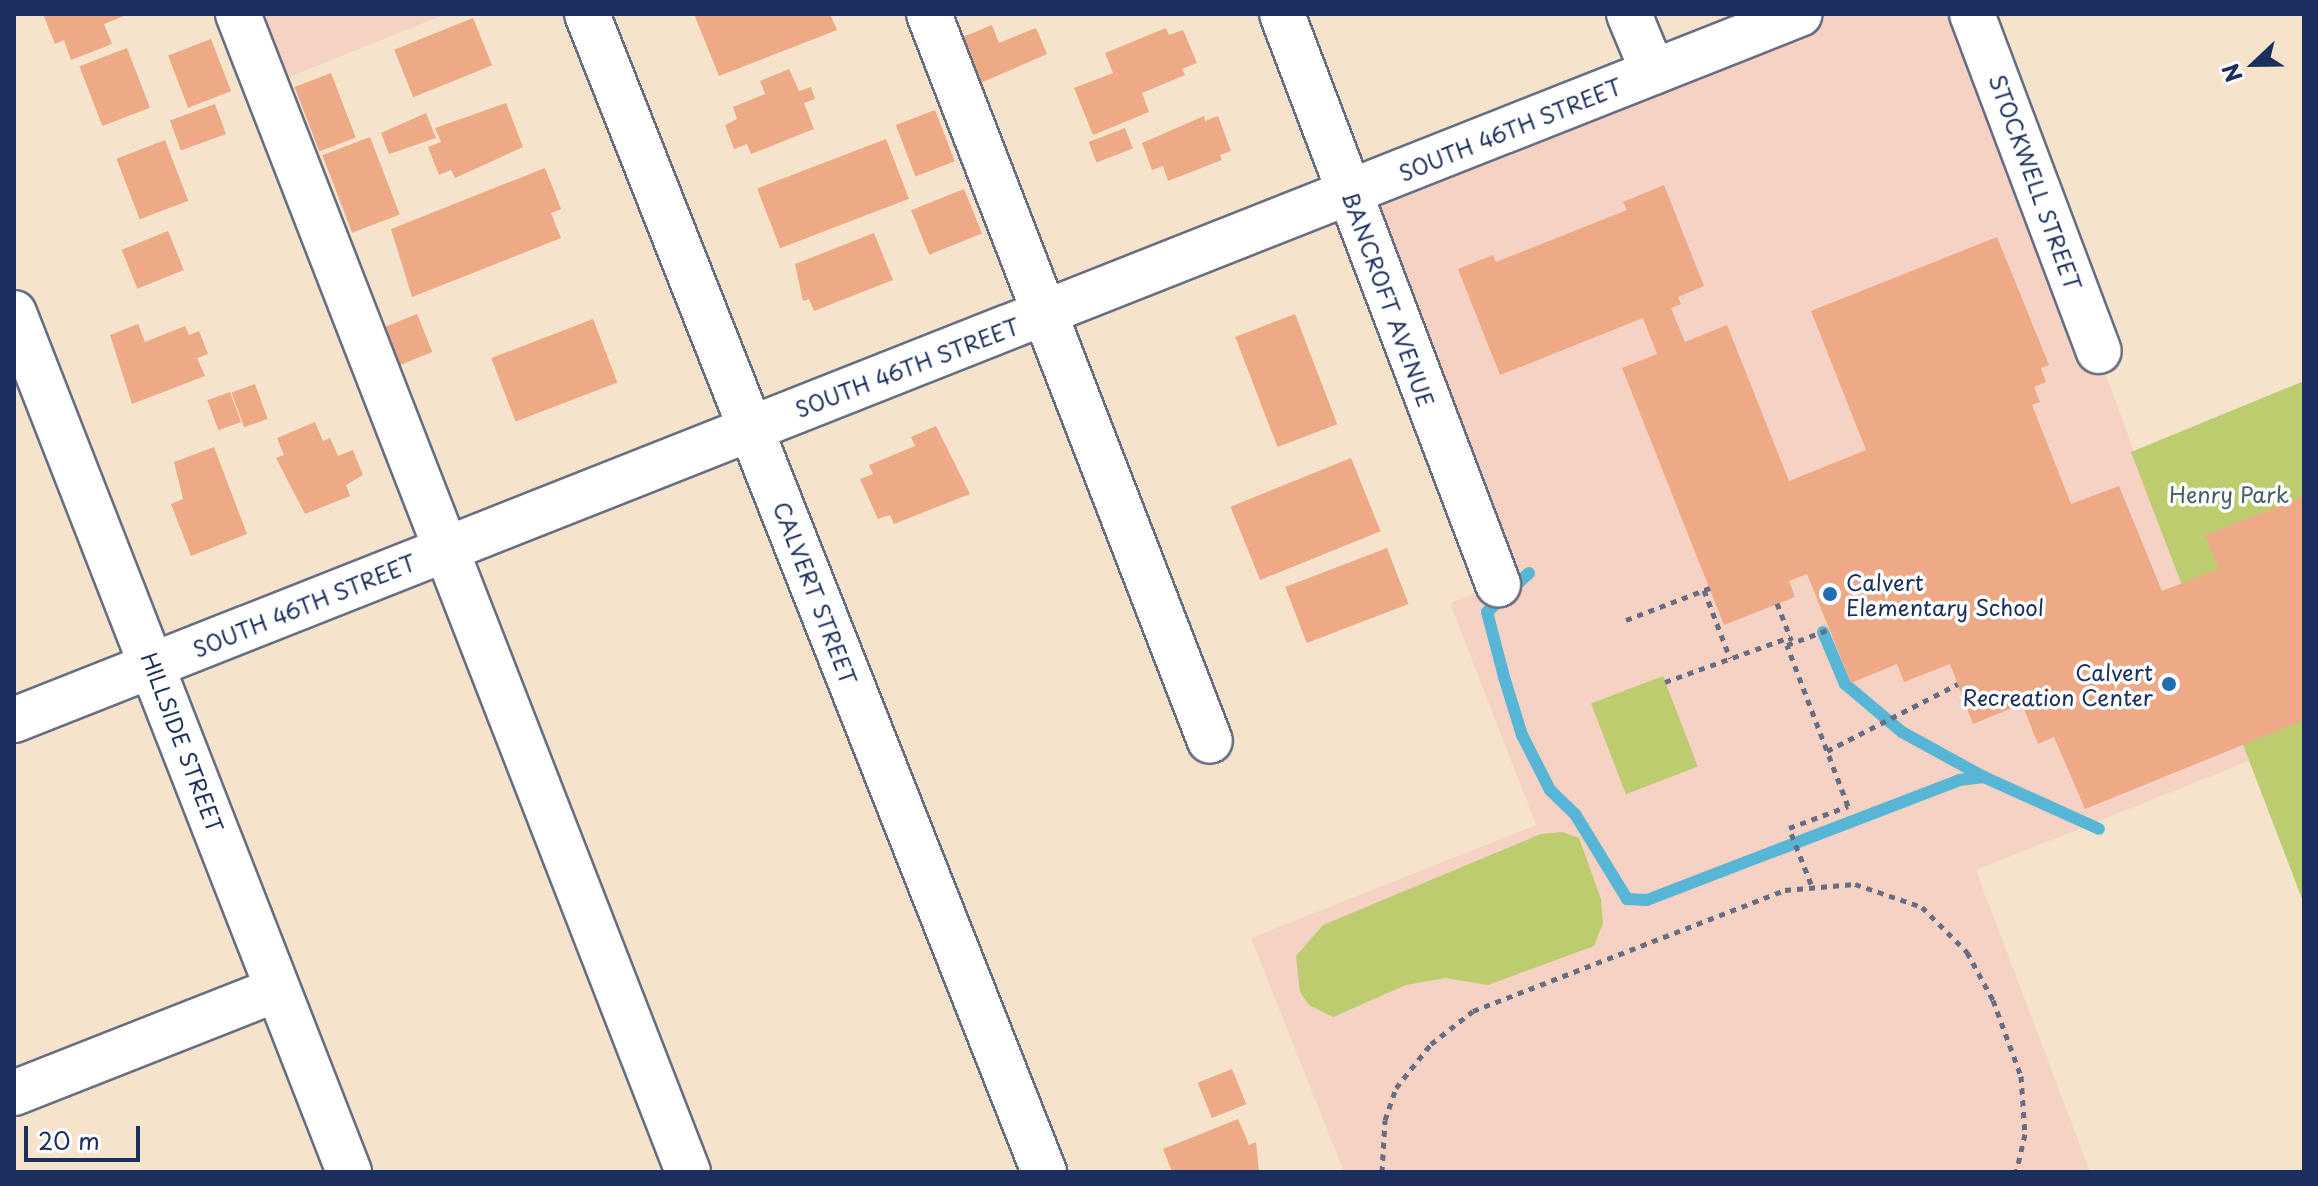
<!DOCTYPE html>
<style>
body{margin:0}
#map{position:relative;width:2318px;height:1186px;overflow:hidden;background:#f5e4cb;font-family:"Playpen Sans",sans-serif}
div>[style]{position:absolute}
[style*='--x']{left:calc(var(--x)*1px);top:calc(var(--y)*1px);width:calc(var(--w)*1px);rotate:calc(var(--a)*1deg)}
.built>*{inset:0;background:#f6d2c4}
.green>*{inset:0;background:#bccc6e;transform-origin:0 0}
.stream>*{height:12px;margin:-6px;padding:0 6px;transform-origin:6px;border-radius:6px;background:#57b5d5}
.building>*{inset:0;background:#eea987;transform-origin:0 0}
.path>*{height:5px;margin-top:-2.5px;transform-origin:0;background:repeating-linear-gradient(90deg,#676e84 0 6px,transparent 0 12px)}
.roads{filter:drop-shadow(2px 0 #676e84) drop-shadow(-2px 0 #676e84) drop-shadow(0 2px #676e84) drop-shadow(0 -2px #676e84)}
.minor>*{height:44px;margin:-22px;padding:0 22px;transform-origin:22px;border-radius:22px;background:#fff}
.major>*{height:44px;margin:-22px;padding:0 22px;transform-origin:22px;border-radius:22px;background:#fff}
.dots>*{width:22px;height:22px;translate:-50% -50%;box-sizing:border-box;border:4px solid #fff;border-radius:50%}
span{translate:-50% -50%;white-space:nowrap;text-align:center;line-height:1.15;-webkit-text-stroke:7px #fff;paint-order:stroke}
.street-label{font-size:22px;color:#1b2f5e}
.park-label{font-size:22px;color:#4b5e63}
.poi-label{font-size:22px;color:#1b2f5e}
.left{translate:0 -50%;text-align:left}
.right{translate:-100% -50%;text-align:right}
.frame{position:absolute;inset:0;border:16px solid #1b2f5e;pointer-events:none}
.north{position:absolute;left:2214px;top:24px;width:80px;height:80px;-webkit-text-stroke:6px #fff;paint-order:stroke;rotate:248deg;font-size:22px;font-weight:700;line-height:32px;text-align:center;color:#1b2f5e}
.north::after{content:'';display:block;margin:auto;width:28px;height:36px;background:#1b2f5e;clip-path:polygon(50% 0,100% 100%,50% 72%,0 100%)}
.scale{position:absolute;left:24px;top:1126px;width:116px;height:36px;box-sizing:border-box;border:4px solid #1b2f5e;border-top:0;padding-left:10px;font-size:24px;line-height:28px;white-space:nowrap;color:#1b2f5e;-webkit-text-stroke:6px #fff;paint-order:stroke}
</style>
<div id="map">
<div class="built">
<div style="clip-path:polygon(238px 14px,446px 14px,267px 86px)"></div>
<div style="clip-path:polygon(1800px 14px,1972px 14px,2249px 761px,1976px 870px,2090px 1172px,1344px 1172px,1251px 938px,1536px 825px,1450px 603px,1497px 585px,1351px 192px)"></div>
</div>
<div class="green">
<div style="clip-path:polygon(2304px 381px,2304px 904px,2131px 452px)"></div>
<div style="left:1663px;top:676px;width:97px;height:77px;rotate:69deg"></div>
<div style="clip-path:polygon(1562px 832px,1579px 838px,1601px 899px,1603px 923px,1594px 946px,1488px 985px,1445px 978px,1406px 985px,1333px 1017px,1309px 1005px,1300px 992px,1296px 956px,1323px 925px,1541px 834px)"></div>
</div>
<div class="stream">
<div style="--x:1529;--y:573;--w:57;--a:137.1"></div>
<div style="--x:1487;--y:612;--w:67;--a:75.3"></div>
<div style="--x:1504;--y:677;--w:61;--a:72.8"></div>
<div style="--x:1522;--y:735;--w:62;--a:63"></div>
<div style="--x:1550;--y:790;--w:35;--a:44"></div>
<div style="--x:1575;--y:814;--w:100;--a:58.5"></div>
<div style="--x:1627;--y:899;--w:20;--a:3"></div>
<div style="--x:1647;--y:900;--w:334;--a:-21"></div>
<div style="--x:1959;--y:780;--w:25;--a:-7"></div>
<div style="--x:1984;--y:777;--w:126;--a:24.3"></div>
<div style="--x:1823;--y:632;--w:56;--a:67.1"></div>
<div style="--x:1845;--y:684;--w:75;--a:40.1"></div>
<div style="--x:1902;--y:732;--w:94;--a:28.8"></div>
</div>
<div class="building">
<div style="clip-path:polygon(43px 14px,129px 14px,104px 24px,112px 44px,71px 60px,64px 40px,55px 44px)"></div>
<div style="clip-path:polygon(694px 14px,830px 14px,837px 30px,719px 76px)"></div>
<div style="left:473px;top:18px;width:51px;height:85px;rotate:68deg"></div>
<div style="clip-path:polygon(992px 25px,999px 43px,1036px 28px,1047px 54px,976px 85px,958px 39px)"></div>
<div style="clip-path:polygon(1166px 28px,1169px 35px,1183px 30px,1197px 63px,1182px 69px,1185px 75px,1142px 93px,1149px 112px,1093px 135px,1074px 88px,1113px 73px,1105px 53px)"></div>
<div style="left:211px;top:39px;width:56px;height:46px;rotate:69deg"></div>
<div style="left:127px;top:48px;width:64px;height:51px;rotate:69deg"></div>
<div style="clip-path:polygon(789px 69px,799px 91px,811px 87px,815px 99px,804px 103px,814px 129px,751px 154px,747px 144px,734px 149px,725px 125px,737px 119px,733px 107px,765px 94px,760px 81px)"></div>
<div style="left:331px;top:73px;width:69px;height:39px;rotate:69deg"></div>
<div style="clip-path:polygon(506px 103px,523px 147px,455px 178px,451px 170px,439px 175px,428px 147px,441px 142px,435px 128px)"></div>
<div style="left:215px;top:104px;width:32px;height:48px;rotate:70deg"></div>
<div style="left:935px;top:110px;width:55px;height:42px;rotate:69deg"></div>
<div style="clip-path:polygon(426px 113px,436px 138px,389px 154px,381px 133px)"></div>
<div style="clip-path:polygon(1204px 116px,1205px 121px,1218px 116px,1231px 151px,1220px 155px,1222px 160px,1168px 181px,1163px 166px,1152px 170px,1142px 143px)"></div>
<div style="left:1125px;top:128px;width:22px;height:39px;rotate:69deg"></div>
<div style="left:370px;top:137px;width:83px;height:51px;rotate:69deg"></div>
<div style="left:886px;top:139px;width:64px;height:138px;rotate:69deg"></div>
<div style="left:165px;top:140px;width:65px;height:52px;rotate:69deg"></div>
<div style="clip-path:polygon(545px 168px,561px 209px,551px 213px,561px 238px,412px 297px,391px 229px)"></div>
<div style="clip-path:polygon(1664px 185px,1704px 286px,1678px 297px,1681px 304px,1671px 308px,1685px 342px,1727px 325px,1789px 481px,1866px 450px,1811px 311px,1997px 237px,2049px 365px,2041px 368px,2046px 382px,2034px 387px,2040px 402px,2032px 405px,2071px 504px,2119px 486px,2162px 591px,2219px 569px,2205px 535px,2304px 496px,2304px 720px,2085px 809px,2054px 737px,2038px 744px,2022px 704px,1973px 724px,1950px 664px,1904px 682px,1897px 664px,1851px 683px,1807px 574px,1789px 581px,1795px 597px,1724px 625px,1622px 368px,1657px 354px,1643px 318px,1500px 375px,1458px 269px,1493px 255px,1496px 262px,1627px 210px,1623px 202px)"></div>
<div style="left:964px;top:189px;width:48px;height:57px;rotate:68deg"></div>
<div style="left:168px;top:231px;width:42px;height:50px;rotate:68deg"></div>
<div style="clip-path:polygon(874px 233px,893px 280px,814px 311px,809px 299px,803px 301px,795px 264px)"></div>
<div style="left:417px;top:314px;width:41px;height:48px;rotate:68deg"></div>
<div style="left:1295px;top:314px;width:118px;height:64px;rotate:69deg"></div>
<div style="left:593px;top:319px;width:68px;height:109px;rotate:69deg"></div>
<div style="clip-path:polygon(138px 324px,145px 342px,185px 326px,189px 335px,199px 331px,208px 354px,197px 358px,205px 376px,132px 404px,110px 335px)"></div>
<div style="left:255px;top:384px;width:37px;height:25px;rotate:70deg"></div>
<div style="left:230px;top:392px;width:32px;height:24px;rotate:70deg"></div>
<div style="clip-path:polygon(315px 422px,323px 441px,330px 438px,338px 456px,353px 450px,363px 475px,346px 485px,350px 496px,305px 514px,276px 458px,284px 455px,277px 438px)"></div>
<div style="clip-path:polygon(936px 426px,970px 494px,894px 524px,890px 515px,878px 519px,860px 479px,873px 474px,869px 465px,915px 446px,911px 437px)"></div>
<div style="clip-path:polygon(214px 447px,247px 534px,191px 556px,171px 504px,183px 499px,174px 462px)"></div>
<div style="left:1351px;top:458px;width:79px;height:130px;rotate:68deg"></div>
<div style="left:1387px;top:548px;width:60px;height:109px;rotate:69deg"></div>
<div style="left:1232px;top:1069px;width:38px;height:37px;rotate:68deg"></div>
<div style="clip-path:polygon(1238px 1119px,1249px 1145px,1256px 1142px,1259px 1172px,1172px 1172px,1163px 1149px)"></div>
</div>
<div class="path">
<div style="--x:1704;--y:590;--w:73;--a:69.1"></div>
<div style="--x:1777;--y:603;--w:40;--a:69"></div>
<div style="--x:1626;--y:620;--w:90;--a:-20.9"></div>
<div style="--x:1665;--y:682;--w:133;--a:-19.8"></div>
<div style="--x:1827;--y:751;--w:147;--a:-27.1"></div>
<div style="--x:1811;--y:884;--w:60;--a:-111.4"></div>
<div style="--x:1789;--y:828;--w:63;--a:-20.4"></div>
<div style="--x:1848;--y:806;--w:172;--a:-110.8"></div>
<div style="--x:1787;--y:645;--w:46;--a:-20.4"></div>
<div style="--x:1382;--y:1172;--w:52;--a:-86.7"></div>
<div style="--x:1385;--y:1120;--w:34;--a:-71"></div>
<div style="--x:1396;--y:1088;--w:56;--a:-51.5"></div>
<div style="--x:1431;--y:1044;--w:53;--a:-38.2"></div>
<div style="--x:1473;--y:1011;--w:335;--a:-21.2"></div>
<div style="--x:1785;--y:890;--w:70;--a:-4.9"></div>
<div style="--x:1855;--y:884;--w:71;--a:18.9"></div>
<div style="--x:1922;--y:907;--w:64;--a:45"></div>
<div style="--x:1967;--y:952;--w:55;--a:61.6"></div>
<div style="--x:1993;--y:1000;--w:81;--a:69.8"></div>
<div style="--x:2021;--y:1076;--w:58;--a:86.1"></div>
<div style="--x:2025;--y:1134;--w:39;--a:103"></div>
</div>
<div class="roads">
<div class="minor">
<div style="--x:238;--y:14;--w:1242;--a:68.76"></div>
<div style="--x:929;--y:14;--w:779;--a:68.87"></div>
<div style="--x:1282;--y:14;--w:610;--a:69.25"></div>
<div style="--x:1629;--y:14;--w:63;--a:67.5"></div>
<div style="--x:1972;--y:14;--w:360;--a:69.4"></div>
<div style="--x:14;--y:313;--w:922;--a:68.69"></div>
<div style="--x:14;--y:720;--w:1920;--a:-21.57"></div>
<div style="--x:14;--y:1093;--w:282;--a:-21.5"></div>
</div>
<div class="major">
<div style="--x:587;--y:14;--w:1245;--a:68.46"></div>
</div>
</div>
<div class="dots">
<div style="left:1830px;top:594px;background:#1f6fb2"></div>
<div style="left:2169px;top:684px;background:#1f6fb2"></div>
</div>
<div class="street-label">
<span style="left:1510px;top:129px;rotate:-22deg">SOUTH 46TH STREET</span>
<span style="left:2036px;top:182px;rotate:70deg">STOCKWELL STREET</span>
<span style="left:1389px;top:299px;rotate:70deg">BANCROFT AVENUE</span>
<span style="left:907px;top:367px;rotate:-21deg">SOUTH 46TH STREET</span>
<span style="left:816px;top:593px;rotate:69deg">CALVERT STREET</span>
<span style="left:304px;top:605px;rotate:-22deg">SOUTH 46TH STREET</span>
<span style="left:183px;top:742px;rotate:69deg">HILLSIDE STREET</span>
</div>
<div class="park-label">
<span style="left:2229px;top:494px">Henry Park</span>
</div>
<div class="poi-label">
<span class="left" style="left:1846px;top:594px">Calvert<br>Elementary School</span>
<span class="right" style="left:2153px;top:684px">Calvert<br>Recreation Center</span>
</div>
<div class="frame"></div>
<div class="north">N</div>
<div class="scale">20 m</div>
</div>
